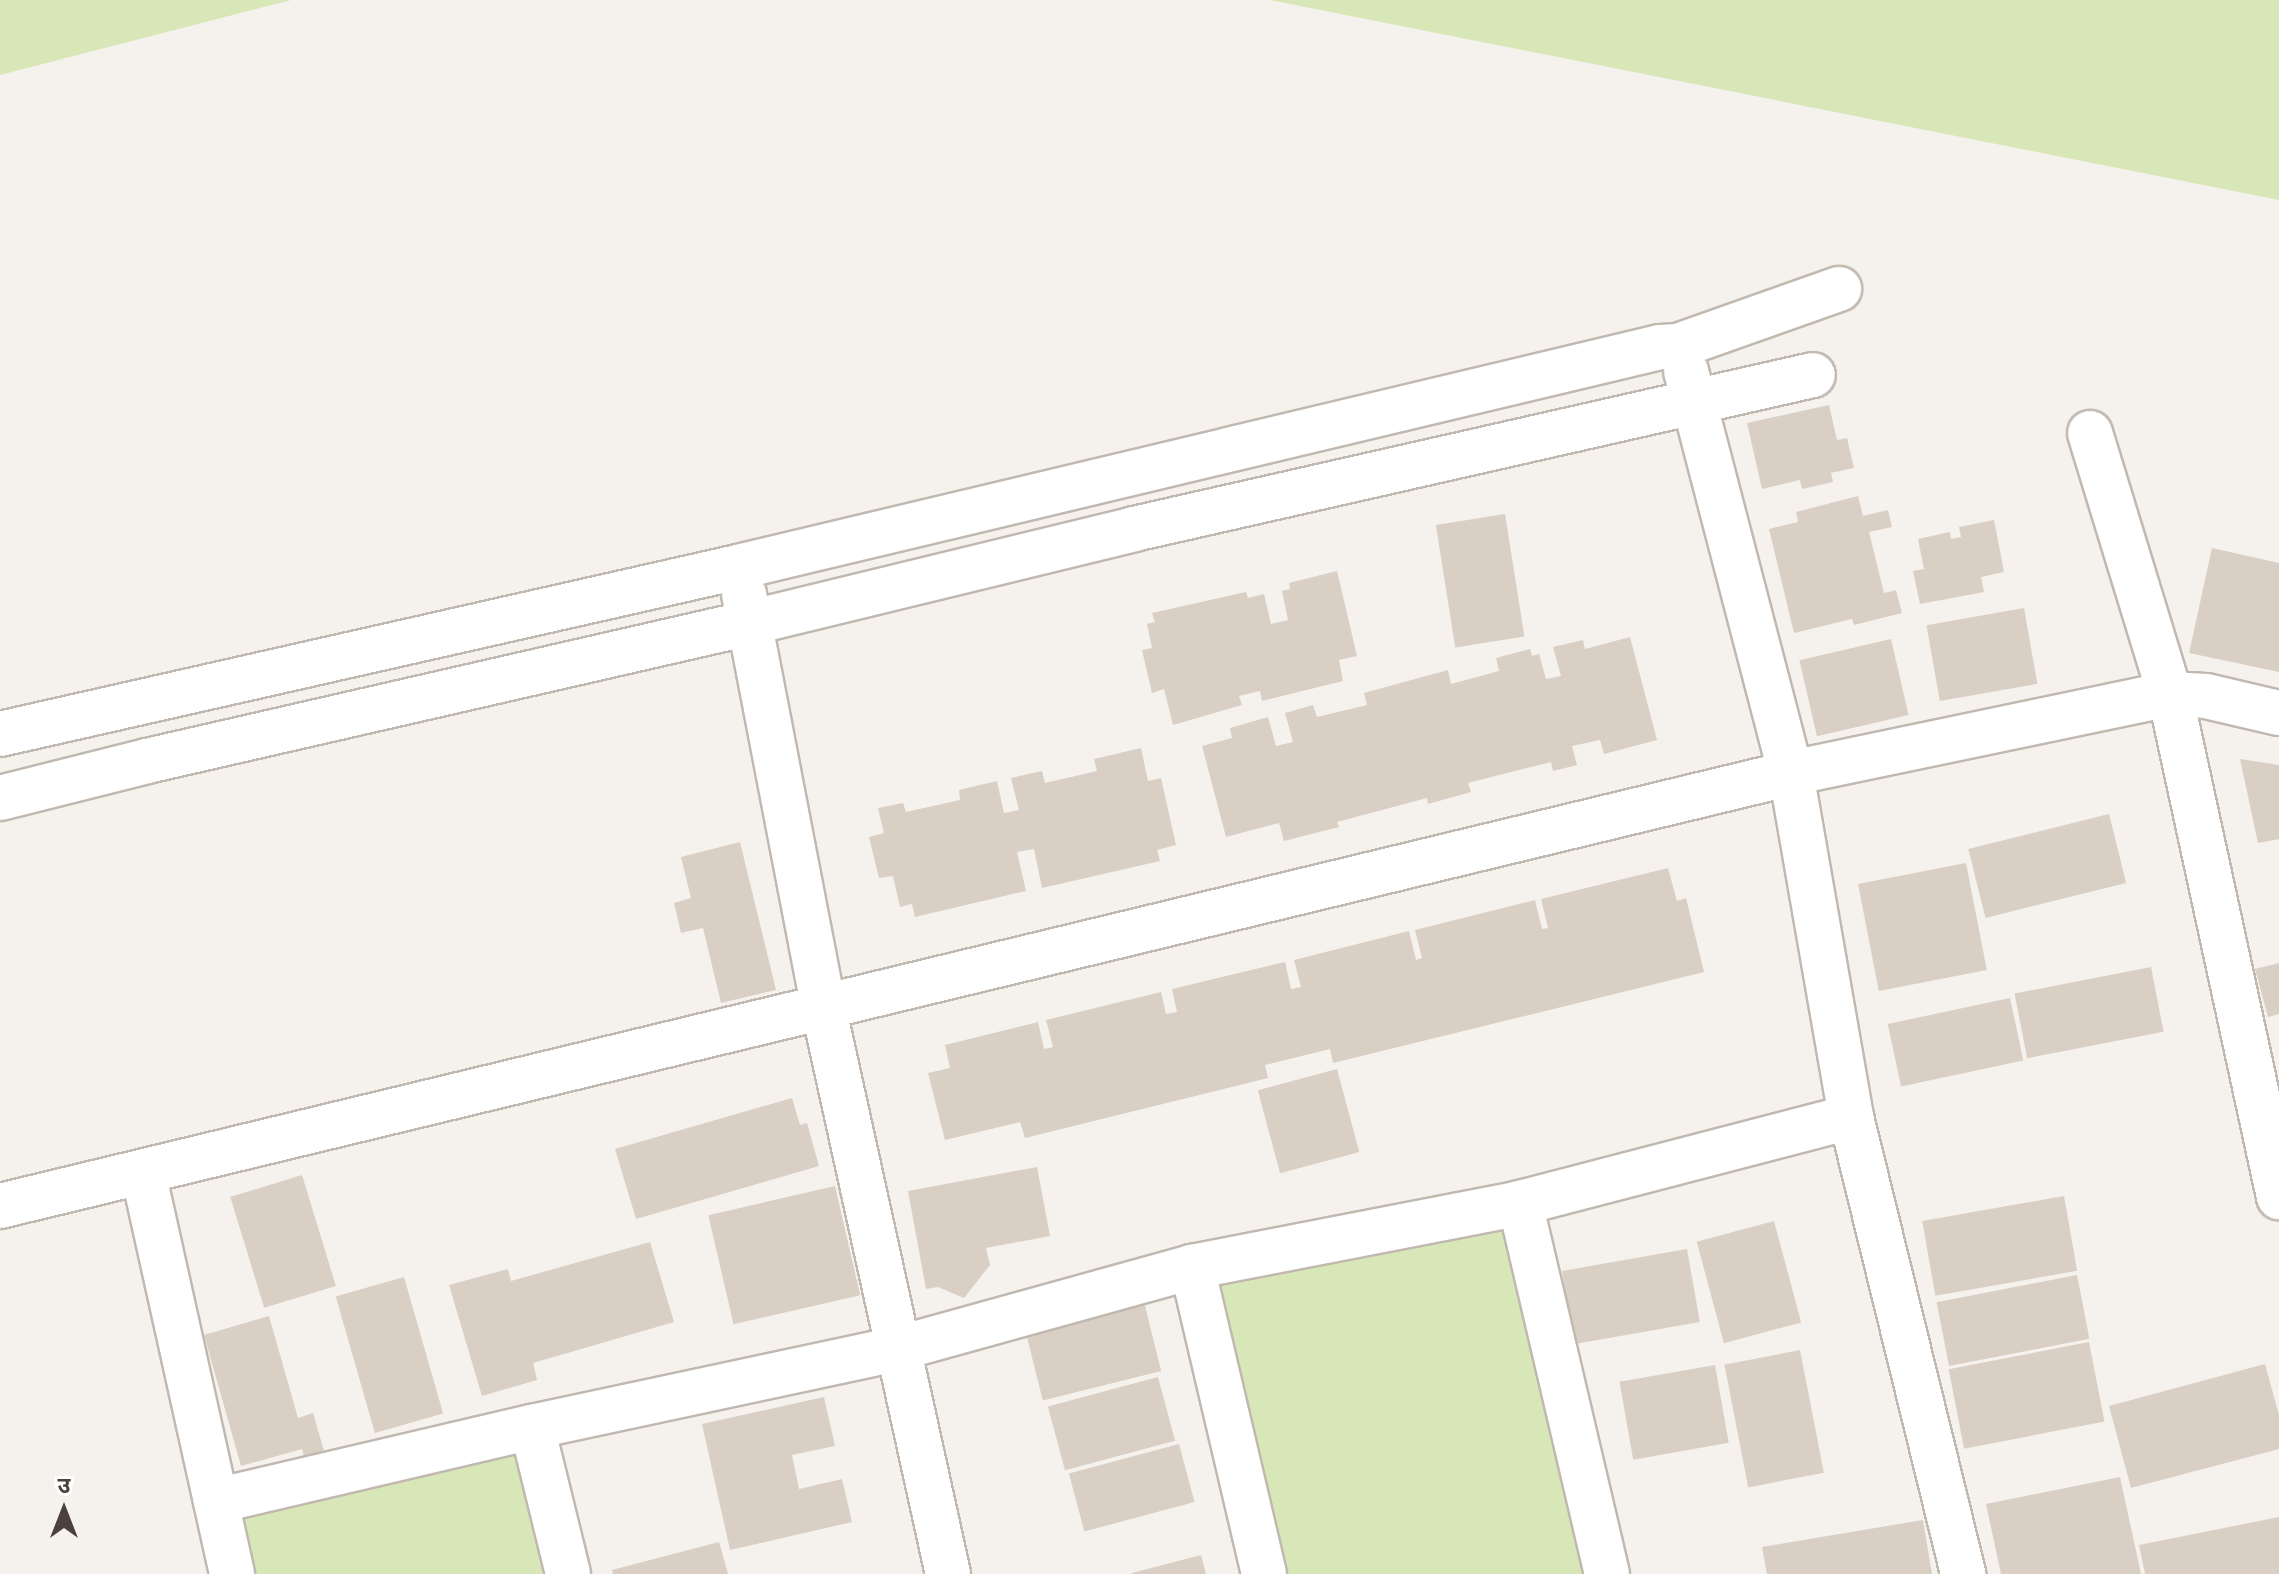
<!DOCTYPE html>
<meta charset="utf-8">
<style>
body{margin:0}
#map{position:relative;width:2279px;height:1574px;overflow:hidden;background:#f5f1ec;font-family:"Fira Sans Condensed","Noto Sans Devanagari",sans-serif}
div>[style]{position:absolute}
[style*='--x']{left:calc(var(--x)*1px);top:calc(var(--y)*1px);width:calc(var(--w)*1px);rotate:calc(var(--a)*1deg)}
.green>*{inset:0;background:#d8e7b7}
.building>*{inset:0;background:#dacfc5;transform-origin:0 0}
.roads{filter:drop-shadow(2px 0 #c1b8af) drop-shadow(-2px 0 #c1b8af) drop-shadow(0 2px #c1b8af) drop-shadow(0 -2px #c1b8af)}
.minor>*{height:44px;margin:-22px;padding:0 22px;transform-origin:22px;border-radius:22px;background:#fff}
span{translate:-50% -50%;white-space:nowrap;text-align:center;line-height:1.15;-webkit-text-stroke:7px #fff;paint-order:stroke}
.north{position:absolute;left:24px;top:1470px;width:80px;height:80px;-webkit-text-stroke:6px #fff;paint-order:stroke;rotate:0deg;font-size:22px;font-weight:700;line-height:32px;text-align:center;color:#4a413a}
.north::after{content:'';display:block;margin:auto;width:28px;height:36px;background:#4a413a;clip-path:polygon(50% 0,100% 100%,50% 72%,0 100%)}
</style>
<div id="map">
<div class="green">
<div style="clip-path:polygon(0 0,291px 0,0 75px)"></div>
<div style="clip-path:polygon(1270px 0,2279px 0,2279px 200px)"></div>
<div style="clip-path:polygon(1503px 1226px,1587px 1574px,1284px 1574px,1216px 1284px)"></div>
<div style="clip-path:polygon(519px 1452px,549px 1574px,250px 1574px,238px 1520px)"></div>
</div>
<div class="building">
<div style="clip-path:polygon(1829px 405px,1837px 440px,1847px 438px,1854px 468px,1831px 473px,1833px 482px,1802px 489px,1800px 480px,1762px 489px,1747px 423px)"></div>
<div style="clip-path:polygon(1858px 496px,1863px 516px,1888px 510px,1892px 527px,1869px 532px,1884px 593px,1896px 590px,1902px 613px,1854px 625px,1852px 619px,1794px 633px,1769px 529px,1798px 522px,1796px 512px)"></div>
<div style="left:1505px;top:514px;width:124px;height:70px;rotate:81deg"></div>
<div style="clip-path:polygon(1994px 520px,2004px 572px,1981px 577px,1984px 592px,1920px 604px,1913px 571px,1924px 569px,1918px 539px,1950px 532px,1951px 539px,1961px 537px,1959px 527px)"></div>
<div style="clip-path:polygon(2212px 548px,2279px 563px,2279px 672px,2189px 653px)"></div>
<div style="clip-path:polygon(1337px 571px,1357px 656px,1339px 660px,1343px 681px,1262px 701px,1260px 691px,1239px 696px,1242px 705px,1173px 725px,1164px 689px,1152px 693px,1142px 650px,1152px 648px,1147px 624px,1155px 622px,1152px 613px,1246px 592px,1248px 598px,1264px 594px,1271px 624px,1288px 620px,1282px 591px,1290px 589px,1289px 583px)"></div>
<div style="left:2024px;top:608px;width:77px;height:99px;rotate:80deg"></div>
<div style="clip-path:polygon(1630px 637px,1657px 740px,1604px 754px,1600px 740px,1572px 746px,1577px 765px,1553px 771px,1551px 762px,1468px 783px,1471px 792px,1428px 804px,1427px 798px,1337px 822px,1339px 827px,1284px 841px,1279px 823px,1226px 837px,1202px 746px,1232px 738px,1230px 728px,1268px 717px,1276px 746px,1293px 742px,1285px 713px,1313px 705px,1317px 717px,1367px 705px,1364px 693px,1448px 670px,1451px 684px,1499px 671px,1496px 658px,1530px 649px,1532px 656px,1539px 654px,1546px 679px,1561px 676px,1553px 647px,1583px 640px,1585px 649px)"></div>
<div style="left:1891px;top:639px;width:78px;height:94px;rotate:77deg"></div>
<div style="clip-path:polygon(1141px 748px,1148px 781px,1161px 778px,1176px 845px,1157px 850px,1160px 861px,1042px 888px,1034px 849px,1017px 852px,1026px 891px,915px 917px,912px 904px,900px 907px,893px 876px,879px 878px,869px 837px,884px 833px,878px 808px,903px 803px,906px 812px,960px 800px,959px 790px,997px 781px,1004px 813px,1019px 810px,1011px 778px,1042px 771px,1045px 783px,1097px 771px,1094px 759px)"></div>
<div style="clip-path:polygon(2240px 759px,2279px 765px,2279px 839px,2258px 843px)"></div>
<div style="left:2109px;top:814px;width:71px;height:145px;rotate:76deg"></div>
<div style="clip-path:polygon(740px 842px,776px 990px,721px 1003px,703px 928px,681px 933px,674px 903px,691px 898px,681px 857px)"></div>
<div style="left:1966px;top:863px;width:109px;height:110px;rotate:79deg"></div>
<div style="clip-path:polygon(1668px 868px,1677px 901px,1686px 898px,1704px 972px,1333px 1063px,1330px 1049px,1265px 1065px,1268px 1078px,1025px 1138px,1020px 1122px,945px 1140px,928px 1073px,950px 1068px,945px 1045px,1038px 1022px,1044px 1049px,1053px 1047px,1046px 1020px,1161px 992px,1166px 1014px,1177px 1012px,1172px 989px,1285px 962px,1291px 989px,1301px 987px,1294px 960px,1409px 931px,1416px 960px,1422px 958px,1415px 930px,1535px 900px,1542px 929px,1548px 928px,1541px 899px)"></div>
<div style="clip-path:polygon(2279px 963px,2279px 1014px,2268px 1017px,2255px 969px)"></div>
<div style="left:2151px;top:967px;width:66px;height:139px;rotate:79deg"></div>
<div style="left:2010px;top:998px;width:64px;height:125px;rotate:78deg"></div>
<div style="left:1337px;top:1069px;width:86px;height:82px;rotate:75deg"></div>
<div style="clip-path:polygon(792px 1098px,800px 1125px,807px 1123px,819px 1166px,636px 1219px,615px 1149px)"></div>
<div style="clip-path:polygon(1037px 1167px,1050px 1236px,986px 1248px,990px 1265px,964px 1298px,938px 1287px,926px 1289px,908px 1191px)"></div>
<div style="left:302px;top:1175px;width:116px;height:75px;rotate:73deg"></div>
<div style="left:835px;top:1186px;width:112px;height:130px;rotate:77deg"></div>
<div style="left:2064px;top:1196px;width:76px;height:144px;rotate:80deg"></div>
<div style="left:1774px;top:1221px;width:105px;height:80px;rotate:75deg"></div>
<div style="clip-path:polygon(650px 1242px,674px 1322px,533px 1363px,537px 1380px,482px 1396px,449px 1285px,508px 1269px,511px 1281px)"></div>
<div style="left:1687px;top:1249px;width:74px;height:127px;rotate:80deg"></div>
<div style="left:2077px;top:1275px;width:65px;height:143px;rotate:79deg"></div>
<div style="left:404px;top:1277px;width:142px;height:71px;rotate:74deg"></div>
<div style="left:1144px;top:1302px;width:71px;height:122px;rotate:76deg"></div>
<div style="clip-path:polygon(269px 1316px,298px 1418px,313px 1413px,326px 1458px,306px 1463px,302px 1449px,241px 1466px,204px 1335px)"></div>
<div style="left:2089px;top:1342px;width:81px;height:143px;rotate:79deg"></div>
<div style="left:1800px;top:1350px;width:125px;height:77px;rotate:79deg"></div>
<div style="clip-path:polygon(2265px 1364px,2279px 1415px,2279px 1449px,2131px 1488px,2109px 1406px)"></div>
<div style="left:1715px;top:1365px;width:79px;height:97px;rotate:80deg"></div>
<div style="left:1158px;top:1377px;width:66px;height:114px;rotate:75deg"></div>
<div style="clip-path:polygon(824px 1397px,835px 1446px,792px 1455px,799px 1489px,842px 1479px,852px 1522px,730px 1550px,702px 1424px)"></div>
<div style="left:1179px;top:1444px;width:60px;height:114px;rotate:75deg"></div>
<div style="clip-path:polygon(2120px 1477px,2141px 1574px,2001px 1574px,1986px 1504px)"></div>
<div style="clip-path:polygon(2279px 1517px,2279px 1574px,2145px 1574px,2139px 1545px)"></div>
<div style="clip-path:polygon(1923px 1520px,1932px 1574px,1767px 1574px,1762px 1547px)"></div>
<div style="clip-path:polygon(719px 1542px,728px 1574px,613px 1574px,612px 1570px)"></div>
<div style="clip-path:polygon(1201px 1555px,1206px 1574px,1132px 1574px,1132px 1573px)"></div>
</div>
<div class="roads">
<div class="minor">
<div style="--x:1686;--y:371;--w:415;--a:75.4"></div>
<div style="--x:1791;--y:773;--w:349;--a:80.1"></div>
<div style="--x:1851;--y:1117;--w:471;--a:76.2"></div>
<div style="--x:2090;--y:433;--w:273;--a:73"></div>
<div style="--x:2170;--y:694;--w:515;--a:77.77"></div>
<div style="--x:744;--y:594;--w:420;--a:79.1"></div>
<div style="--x:823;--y:1006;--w:582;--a:77.59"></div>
<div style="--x:0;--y:734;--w:757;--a:-12.75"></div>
<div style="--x:738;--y:567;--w:948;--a:-13.42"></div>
<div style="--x:1660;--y:347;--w:18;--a:-3"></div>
<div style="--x:1678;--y:346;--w:171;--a:-19.5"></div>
<div style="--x:0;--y:798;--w:152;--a:-14.1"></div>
<div style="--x:147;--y:761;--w:618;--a:-12.91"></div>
<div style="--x:749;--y:623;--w:396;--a:-13.7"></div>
<div style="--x:1134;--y:529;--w:696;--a:-12.78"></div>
<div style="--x:143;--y:1172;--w:412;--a:77.5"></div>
<div style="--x:1520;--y:1203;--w:381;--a:76.8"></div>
<div style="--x:0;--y:1206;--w:1843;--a:-13.59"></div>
<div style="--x:1791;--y:773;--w:387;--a:-11.8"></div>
<div style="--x:2170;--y:694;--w:36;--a:3"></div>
<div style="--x:2206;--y:696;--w:75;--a:13.1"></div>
<div style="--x:1192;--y:1267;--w:315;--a:76.8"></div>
<div style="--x:532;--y:1427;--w:151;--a:76.2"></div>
<div style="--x:216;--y:1501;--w:325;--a:-13.2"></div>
<div style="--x:532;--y:1427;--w:372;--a:-12.1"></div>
<div style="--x:896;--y:1349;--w:307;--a:-15.5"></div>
<div style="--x:1192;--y:1267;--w:334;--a:-11"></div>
<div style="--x:1520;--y:1203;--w:342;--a:-14.6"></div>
</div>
</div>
<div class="north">उ</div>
</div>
